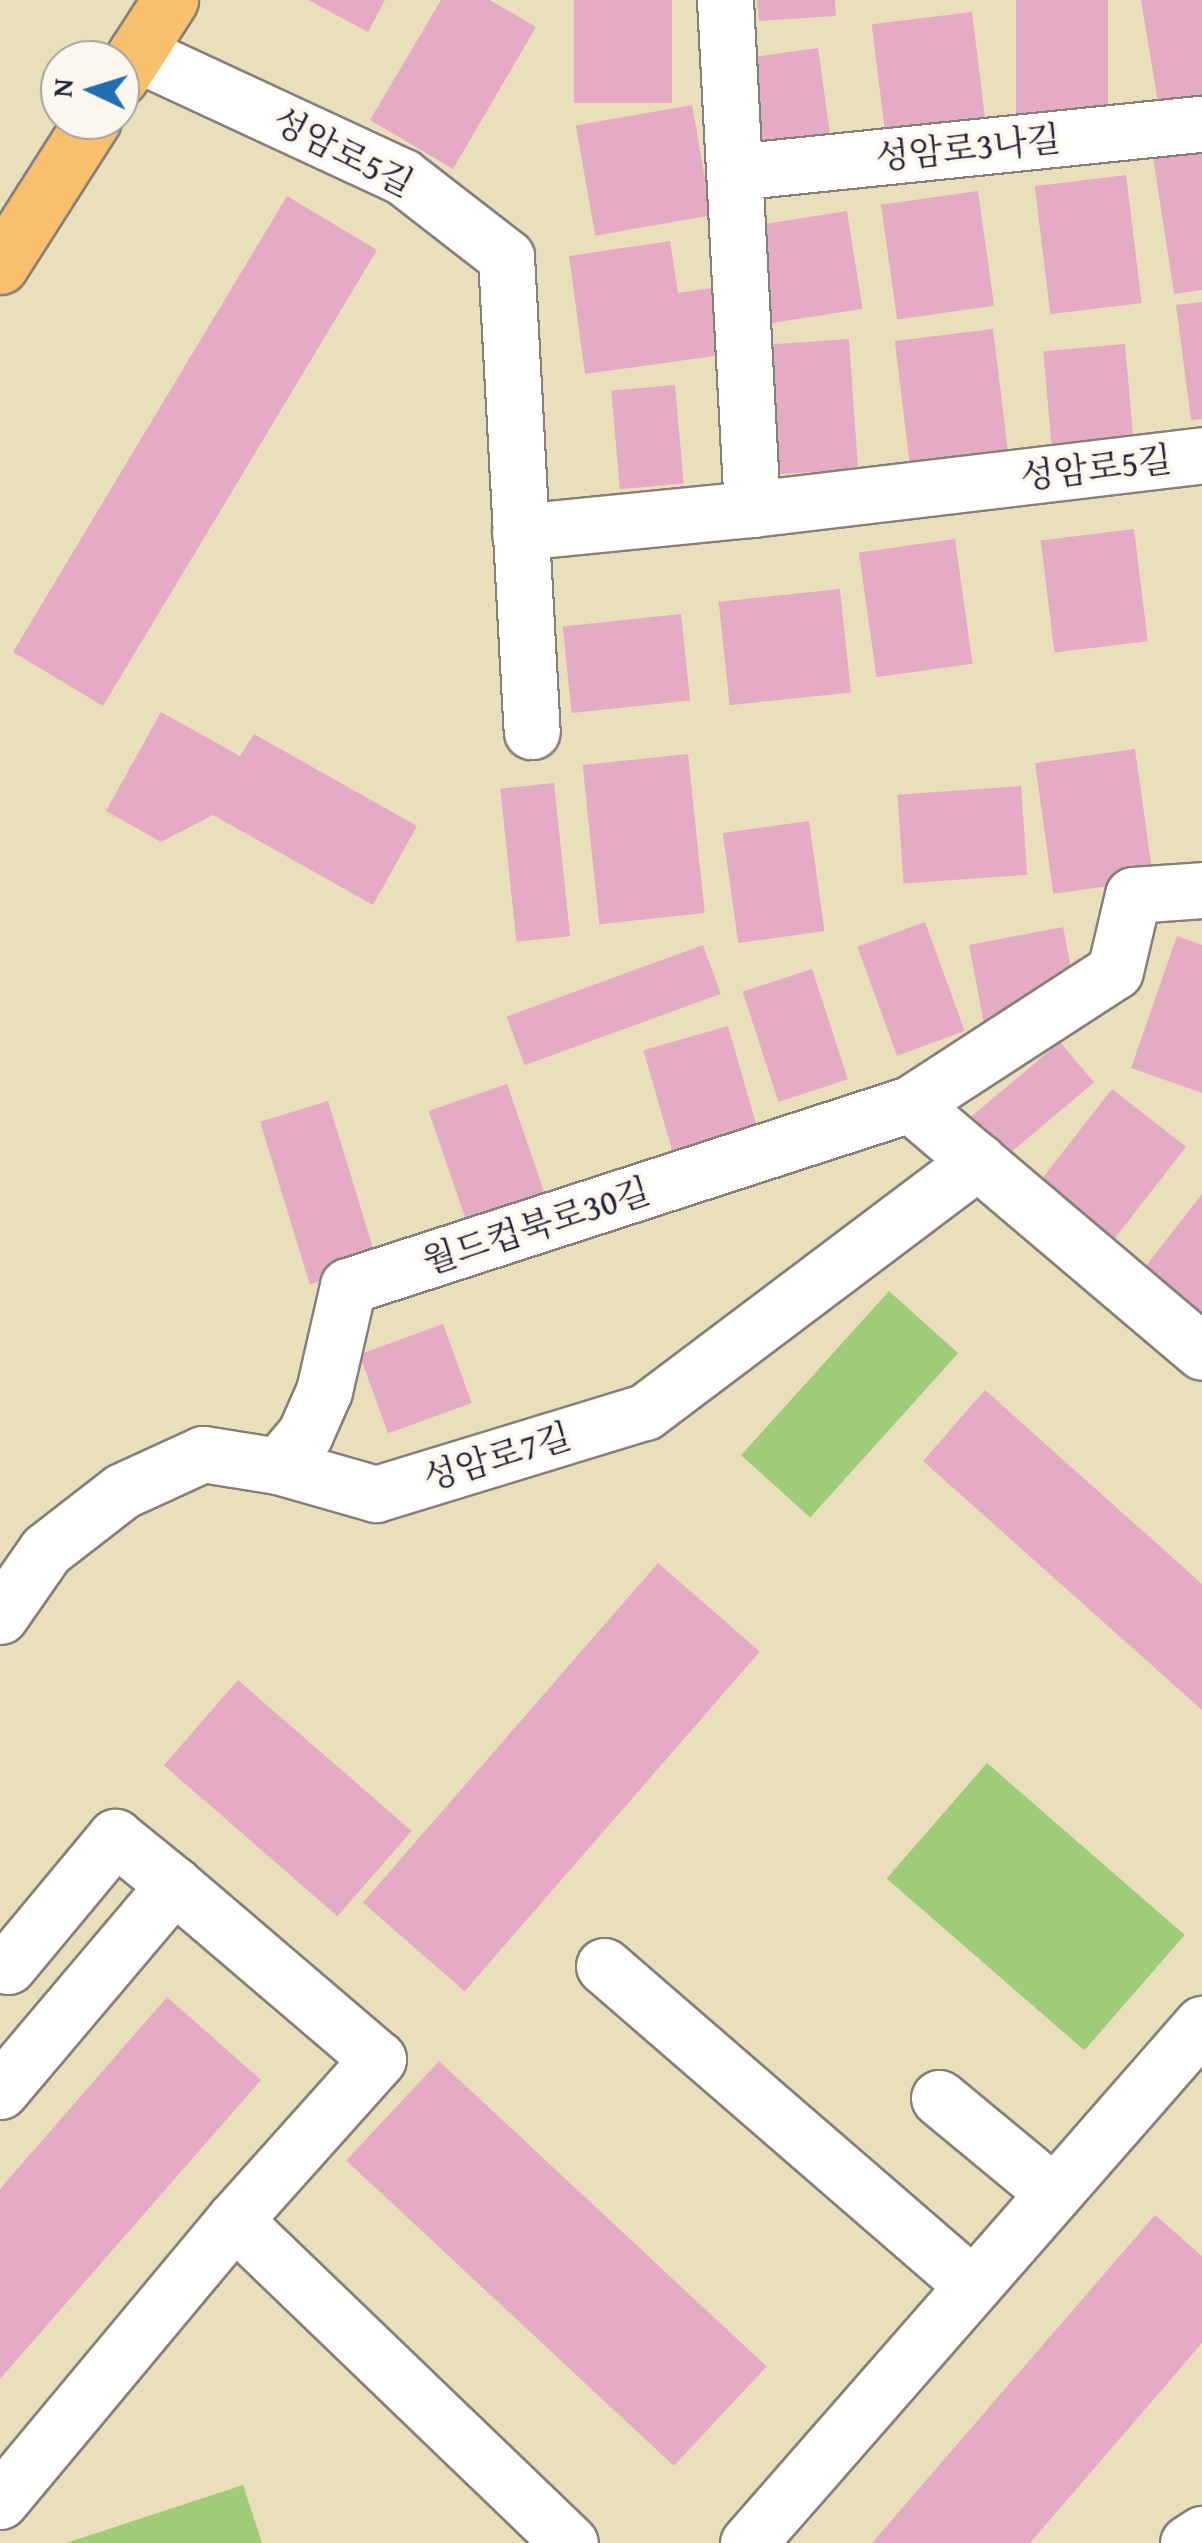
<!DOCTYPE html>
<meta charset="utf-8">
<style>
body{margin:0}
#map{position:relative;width:1202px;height:2543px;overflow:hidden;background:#eadfbb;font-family:"Gentium Book Plus","Noto Serif KR",serif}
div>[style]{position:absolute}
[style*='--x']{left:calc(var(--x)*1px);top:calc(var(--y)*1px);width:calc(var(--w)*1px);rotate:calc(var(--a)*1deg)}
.green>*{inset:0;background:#9fcc79;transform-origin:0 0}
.building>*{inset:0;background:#e6abc4;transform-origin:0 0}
.roads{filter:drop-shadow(2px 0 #86807b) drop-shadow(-2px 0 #86807b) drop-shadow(0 2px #86807b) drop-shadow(0 -2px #86807b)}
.minor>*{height:55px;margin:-27.5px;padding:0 27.5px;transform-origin:27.5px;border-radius:27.5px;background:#fff}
.major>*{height:55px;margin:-27.5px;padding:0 27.5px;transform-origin:27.5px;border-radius:27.5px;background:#f8bf6c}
span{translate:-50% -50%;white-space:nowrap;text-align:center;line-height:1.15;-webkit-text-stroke:8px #fbf7ec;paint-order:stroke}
.street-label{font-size:35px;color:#22223b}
.north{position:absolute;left:40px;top:40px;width:100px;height:100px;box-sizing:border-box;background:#fbf7ec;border:2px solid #a4a2a5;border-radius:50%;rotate:274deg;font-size:28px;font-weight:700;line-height:40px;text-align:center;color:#22223b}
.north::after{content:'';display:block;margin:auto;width:35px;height:45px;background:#1f6fb2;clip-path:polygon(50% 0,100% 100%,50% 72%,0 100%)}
</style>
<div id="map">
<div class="green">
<div style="left:889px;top:1291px;width:93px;height:221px;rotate:42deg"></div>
<div style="left:987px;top:1763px;width:262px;height:153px;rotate:41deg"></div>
<div style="clip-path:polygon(243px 2485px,262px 2543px,66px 2543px)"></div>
</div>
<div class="building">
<div style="clip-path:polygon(308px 0,385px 0,368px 32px)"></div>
<div style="clip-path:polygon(441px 0,490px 0,536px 27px,453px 169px,370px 120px)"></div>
<div style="left:574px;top:0;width:98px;height:103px"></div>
<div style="clip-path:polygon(757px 0,835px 0,836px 16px,759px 21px)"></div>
<div style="left:1016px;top:0;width:92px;height:116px"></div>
<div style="clip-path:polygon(1141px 0,1202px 0,1202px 100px,1159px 108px)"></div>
<div style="left:972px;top:12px;width:109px;height:101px;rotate:83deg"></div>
<div style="left:818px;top:48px;width:104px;height:82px;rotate:82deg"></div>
<div style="left:692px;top:105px;width:112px;height:118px;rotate:80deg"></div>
<div style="clip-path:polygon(1202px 150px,1202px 290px,1174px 294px,1153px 157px)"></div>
<div style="left:1126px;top:175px;width:129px;height:92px;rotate:83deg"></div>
<div style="left:978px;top:191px;width:116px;height:98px;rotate:82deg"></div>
<div style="left:287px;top:196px;width:105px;height:532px;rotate:31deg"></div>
<div style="left:847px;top:211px;width:99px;height:98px;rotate:81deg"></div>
<div style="clip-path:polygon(670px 241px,678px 293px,712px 288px,722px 355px,585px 374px,569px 256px)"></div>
<div style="clip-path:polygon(1202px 302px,1202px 419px,1191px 420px,1176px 305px)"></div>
<div style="left:993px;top:329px;width:125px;height:99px;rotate:83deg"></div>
<div style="left:849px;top:339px;width:130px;height:84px;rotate:86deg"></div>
<div style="left:1125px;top:344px;width:96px;height:82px;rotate:85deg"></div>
<div style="left:675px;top:385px;width:99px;height:64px;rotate:85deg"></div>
<div style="left:1134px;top:529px;width:113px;height:94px;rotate:83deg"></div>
<div style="left:955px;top:539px;width:126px;height:97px;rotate:82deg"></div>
<div style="left:840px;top:589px;width:104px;height:122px;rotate:84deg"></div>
<div style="left:681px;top:614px;width:87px;height:119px;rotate:84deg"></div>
<div style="clip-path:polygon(161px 712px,240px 756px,254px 734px,417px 826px,373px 905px,213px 815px,161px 842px,106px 811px)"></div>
<div style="left:1135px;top:749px;width:132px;height:101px;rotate:82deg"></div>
<div style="left:688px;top:754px;width:160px;height:106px;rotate:84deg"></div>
<div style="left:554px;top:783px;width:154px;height:54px;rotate:84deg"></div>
<div style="left:1021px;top:786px;width:89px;height:124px;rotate:86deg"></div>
<div style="left:809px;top:821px;width:111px;height:87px;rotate:82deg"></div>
<div style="left:925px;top:922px;width:116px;height:72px;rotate:70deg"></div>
<div style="clip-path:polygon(1063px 927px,1071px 968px,985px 1029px,969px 945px)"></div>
<div style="clip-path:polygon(1177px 936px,1202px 945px,1202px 1093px,1131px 1068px)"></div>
<div style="left:703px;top:945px;width:52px;height:209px;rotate:70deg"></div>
<div style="left:812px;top:969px;width:116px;height:73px;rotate:72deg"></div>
<div style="left:728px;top:1026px;width:106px;height:88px;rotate:74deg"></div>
<div style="left:1060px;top:1042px;width:53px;height:126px;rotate:50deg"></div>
<div style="left:507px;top:1084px;width:120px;height:83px;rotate:71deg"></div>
<div style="left:1112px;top:1089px;width:94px;height:132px;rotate:38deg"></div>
<div style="left:328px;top:1101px;width:170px;height:71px;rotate:73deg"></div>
<div style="clip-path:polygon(1202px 1194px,1202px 1332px,1135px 1280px)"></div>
<div style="left:443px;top:1324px;width:84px;height:89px;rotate:70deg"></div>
<div style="clip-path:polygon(985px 1390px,1202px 1584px,1202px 1710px,923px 1461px)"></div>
<div style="left:658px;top:1563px;width:135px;height:450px;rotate:41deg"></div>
<div style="left:238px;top:1680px;width:230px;height:113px;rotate:41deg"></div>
<div style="clip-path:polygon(167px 1997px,261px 2080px,0 2379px,0 2189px)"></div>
<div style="left:439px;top:2061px;width:448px;height:136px;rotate:43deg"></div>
<div style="clip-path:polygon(1155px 2215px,1202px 2256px,1202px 2343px,1030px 2543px,872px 2543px)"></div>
</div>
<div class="roads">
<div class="minor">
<div style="--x:725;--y:0;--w:510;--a:86.96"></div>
<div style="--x:752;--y:509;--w:453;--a:-6.8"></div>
<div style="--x:136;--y:53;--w:294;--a:24.9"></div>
<div style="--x:403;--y:177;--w:130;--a:37.8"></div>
<div style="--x:506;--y:257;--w:475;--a:86.9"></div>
<div style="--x:734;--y:172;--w:470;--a:-5.9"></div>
<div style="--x:520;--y:532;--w:233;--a:-5.7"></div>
<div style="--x:910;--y:1104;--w:383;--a:40.3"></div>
<div style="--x:278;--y:1466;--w:42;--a:-49.8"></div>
<div style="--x:305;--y:1434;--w:47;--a:-66.2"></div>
<div style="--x:324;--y:1391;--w:108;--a:-77.1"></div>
<div style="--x:348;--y:1286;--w:591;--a:-17.94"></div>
<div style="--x:910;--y:1104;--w:244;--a:-33"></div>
<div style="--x:1115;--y:971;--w:78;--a:-76.7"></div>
<div style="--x:1133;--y:895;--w:69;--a:-4.1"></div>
<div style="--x:0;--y:1616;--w:80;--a:-55.1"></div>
<div style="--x:46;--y:1550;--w:96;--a:-37.8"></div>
<div style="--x:122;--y:1491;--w:89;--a:-24.6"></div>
<div style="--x:203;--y:1454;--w:76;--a:9.1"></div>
<div style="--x:278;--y:1466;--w:102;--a:15.9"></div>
<div style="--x:376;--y:1494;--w:281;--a:-17"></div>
<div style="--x:645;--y:1412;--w:417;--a:-37"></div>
<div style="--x:8;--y:1966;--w:168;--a:-50.3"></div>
<div style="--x:115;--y:1837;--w:76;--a:39.1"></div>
<div style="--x:604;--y:1966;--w:488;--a:40.9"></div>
<div style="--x:0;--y:2091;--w:270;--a:-49.8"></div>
<div style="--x:174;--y:1885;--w:268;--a:40.5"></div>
<div style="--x:378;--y:2059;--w:216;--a:131.8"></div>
<div style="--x:939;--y:2098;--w:149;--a:39.6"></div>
<div style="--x:0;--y:2501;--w:366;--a:-50.2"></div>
<div style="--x:234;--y:2220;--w:466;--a:43.9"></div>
<div style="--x:748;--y:2543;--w:690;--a:-48.82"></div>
<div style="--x:1188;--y:2543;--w:17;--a:-33"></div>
</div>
<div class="major">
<div style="--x:120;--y:78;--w:93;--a:-57.3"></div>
<div style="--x:0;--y:266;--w:173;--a:-57.5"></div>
</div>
</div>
<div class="street-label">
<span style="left:968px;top:148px;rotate:-6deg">성암로3나길</span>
<span style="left:343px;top:152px;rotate:27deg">성암로5길</span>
<span style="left:1096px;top:468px;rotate:-7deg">성암로5길</span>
<span style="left:536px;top:1226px;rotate:-18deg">월드컵북로30길</span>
<span style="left:497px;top:1457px;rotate:-17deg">성암로7길</span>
</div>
<div class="north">N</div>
</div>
